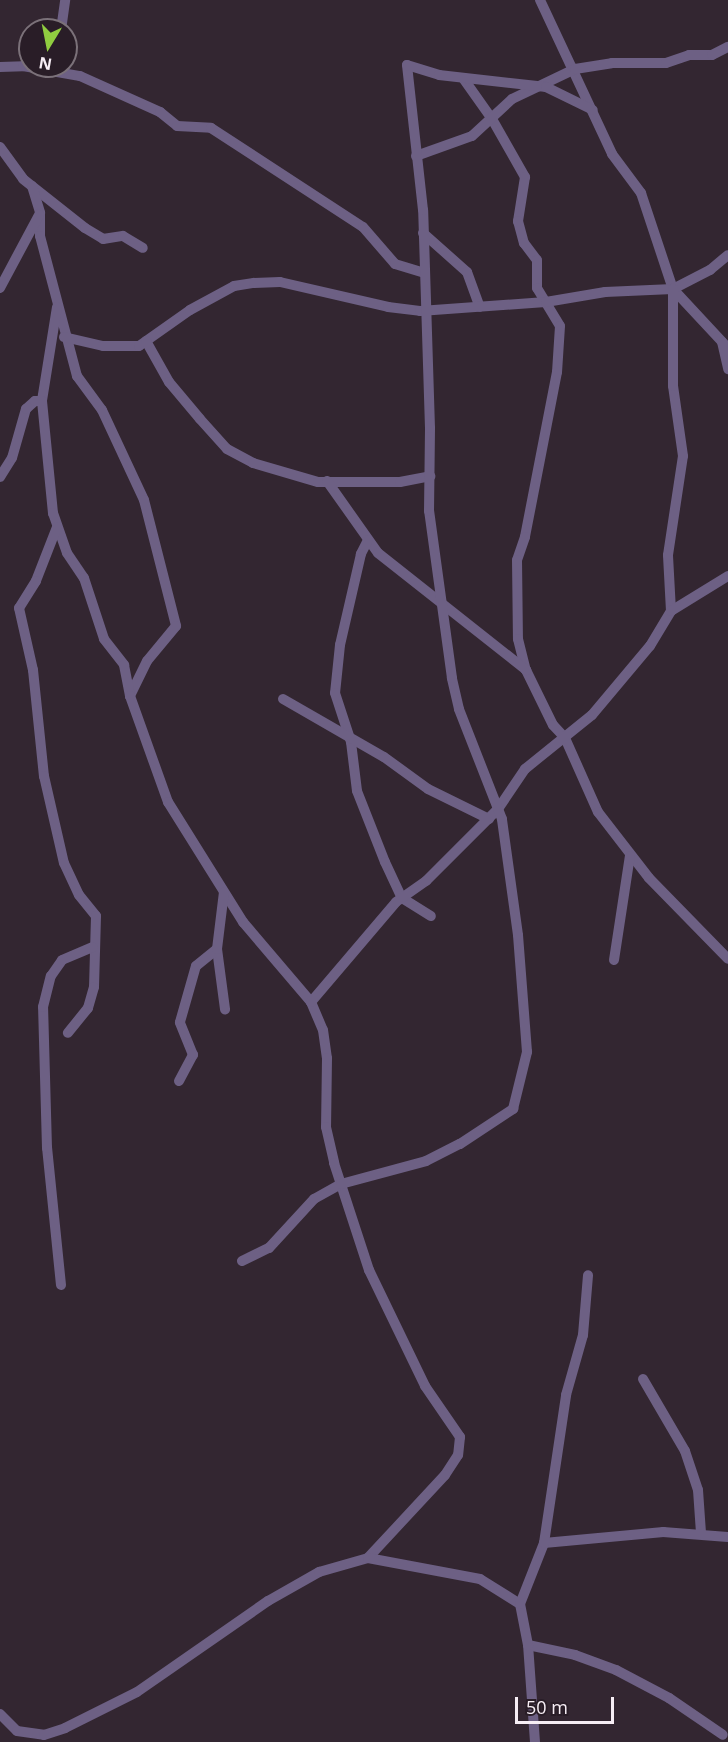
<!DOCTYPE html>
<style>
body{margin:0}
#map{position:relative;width:728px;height:1742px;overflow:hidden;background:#332631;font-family:"Open Sans",sans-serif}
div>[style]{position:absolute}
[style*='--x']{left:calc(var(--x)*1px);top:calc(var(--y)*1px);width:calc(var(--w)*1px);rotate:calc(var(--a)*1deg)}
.street>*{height:10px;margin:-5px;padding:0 5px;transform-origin:5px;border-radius:5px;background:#6d6084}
span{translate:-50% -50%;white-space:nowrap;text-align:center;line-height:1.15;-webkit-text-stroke:4.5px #291d27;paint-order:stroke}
.north{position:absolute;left:18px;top:18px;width:60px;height:60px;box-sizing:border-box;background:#291d27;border:2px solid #7b7179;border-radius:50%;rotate:190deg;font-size:16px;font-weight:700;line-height:24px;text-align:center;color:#f7eef5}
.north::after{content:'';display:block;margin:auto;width:21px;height:27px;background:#90cd40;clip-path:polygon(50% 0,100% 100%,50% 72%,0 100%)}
.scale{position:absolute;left:515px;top:1697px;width:99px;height:27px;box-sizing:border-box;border:3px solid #f7eef5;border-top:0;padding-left:8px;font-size:18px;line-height:21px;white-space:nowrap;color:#f7eef5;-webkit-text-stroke:4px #291d27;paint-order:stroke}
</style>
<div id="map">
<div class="street">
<div style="--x:540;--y:0;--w:170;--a:64.9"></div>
<div style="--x:612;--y:154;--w:49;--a:53.4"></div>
<div style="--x:641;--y:193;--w:101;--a:71.6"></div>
<div style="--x:673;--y:289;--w:81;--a:47"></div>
<div style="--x:61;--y:30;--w:30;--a:-82"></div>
<div style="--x:0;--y:67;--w:23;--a:-2"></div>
<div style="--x:23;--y:66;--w:58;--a:10"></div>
<div style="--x:80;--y:76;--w:88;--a:24.2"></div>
<div style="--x:160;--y:112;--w:22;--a:39"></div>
<div style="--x:177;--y:126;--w:34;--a:3"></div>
<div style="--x:211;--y:128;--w:181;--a:33.1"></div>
<div style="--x:363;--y:227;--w:49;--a:49.1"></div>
<div style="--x:395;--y:264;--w:31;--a:17"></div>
<div style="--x:463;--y:78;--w:50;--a:54.7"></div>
<div style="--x:492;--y:119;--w:67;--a:60.4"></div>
<div style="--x:525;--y:177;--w:45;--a:99"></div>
<div style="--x:518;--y:221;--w:23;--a:75"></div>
<div style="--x:524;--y:243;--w:21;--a:53"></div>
<div style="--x:537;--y:260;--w:28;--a:90"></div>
<div style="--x:537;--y:288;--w:44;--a:58.8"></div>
<div style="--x:560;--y:326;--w:46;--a:93.7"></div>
<div style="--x:557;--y:372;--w:168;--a:101"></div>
<div style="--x:525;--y:537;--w:24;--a:109"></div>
<div style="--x:517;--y:560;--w:79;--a:89.3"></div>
<div style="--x:518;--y:639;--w:32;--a:76"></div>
<div style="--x:526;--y:670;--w:61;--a:63.9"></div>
<div style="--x:553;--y:725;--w:18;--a:47"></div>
<div style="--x:565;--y:738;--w:81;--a:66"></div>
<div style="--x:598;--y:812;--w:83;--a:52.3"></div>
<div style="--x:649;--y:878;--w:113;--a:45.7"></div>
<div style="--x:0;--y:147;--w:39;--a:54"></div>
<div style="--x:23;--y:179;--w:79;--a:38.3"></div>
<div style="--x:85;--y:228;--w:21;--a:31"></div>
<div style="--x:103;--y:239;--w:20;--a:-9"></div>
<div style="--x:123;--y:236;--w:23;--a:31"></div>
<div style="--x:416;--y:156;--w:59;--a:-19.7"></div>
<div style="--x:472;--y:136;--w:54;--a:-42.8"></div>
<div style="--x:512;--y:99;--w:70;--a:-25.5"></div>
<div style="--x:575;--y:69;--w:37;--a:-9"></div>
<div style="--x:612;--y:63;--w:54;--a:0"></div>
<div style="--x:666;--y:63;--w:24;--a:-19"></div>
<div style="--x:689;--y:55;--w:23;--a:0"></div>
<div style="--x:712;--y:55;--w:18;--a:-27"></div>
<div style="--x:32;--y:186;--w:28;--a:73"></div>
<div style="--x:40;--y:213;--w:23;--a:90"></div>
<div style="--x:40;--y:236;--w:145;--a:75.2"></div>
<div style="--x:77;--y:376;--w:42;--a:53.7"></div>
<div style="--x:102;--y:410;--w:99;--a:65"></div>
<div style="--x:144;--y:500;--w:130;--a:75.7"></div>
<div style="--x:176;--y:626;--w:45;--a:129.6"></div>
<div style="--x:147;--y:661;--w:39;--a:116"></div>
<div style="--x:423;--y:233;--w:59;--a:41.6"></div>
<div style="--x:467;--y:272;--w:37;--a:70"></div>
<div style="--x:0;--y:288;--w:83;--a:-61.9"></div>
<div style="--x:57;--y:307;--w:95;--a:99.1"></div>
<div style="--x:42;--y:401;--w:113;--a:84.4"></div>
<div style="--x:53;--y:513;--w:42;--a:70.7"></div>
<div style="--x:67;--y:553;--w:30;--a:56"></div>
<div style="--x:84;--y:578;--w:64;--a:71.8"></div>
<div style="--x:104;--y:639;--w:33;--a:52"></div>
<div style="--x:124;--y:665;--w:32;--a:79"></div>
<div style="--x:130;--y:696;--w:113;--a:70.3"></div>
<div style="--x:168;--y:802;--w:142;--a:58"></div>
<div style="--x:243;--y:922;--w:105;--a:49.6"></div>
<div style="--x:311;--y:1002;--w:30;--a:67"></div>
<div style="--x:323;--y:1030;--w:28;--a:82"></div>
<div style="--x:327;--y:1058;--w:69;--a:90.8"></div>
<div style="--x:326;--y:1127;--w:37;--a:77"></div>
<div style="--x:334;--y:1163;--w:113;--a:71.9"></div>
<div style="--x:369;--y:1270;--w:129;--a:64.2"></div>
<div style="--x:425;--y:1386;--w:62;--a:55.5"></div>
<div style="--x:460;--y:1437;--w:18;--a:96"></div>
<div style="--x:458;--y:1455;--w:24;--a:123"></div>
<div style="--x:445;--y:1475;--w:113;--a:132.9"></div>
<div style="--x:64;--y:337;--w:40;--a:13"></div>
<div style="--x:103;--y:346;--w:36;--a:0"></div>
<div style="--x:139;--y:346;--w:62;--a:-35.2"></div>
<div style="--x:190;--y:310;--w:50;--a:-28.6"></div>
<div style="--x:234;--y:286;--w:20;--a:-9"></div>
<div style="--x:254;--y:283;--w:26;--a:-2"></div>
<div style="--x:280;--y:282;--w:111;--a:13"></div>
<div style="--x:388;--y:307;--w:32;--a:7"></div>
<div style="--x:420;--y:311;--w:126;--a:-4.1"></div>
<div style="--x:546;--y:302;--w:60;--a:-9.6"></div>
<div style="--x:605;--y:292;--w:68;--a:-2.5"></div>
<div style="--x:673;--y:289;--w:42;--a:-27.2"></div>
<div style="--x:710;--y:270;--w:23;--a:-40"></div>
<div style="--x:146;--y:341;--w:47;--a:60.7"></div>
<div style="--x:169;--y:382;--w:48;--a:50"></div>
<div style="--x:200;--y:419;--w:40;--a:48"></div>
<div style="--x:227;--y:449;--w:30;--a:28"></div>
<div style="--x:253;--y:463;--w:68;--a:16.3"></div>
<div style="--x:318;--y:482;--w:82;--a:0"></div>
<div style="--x:400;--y:482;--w:31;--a:-11"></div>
<div style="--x:722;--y:342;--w:28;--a:77"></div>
<div style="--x:0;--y:477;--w:22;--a:-58"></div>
<div style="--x:12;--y:458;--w:51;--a:-74.1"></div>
<div style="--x:26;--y:409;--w:12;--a:-42"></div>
<div style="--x:35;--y:401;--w:7;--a:0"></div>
<div style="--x:327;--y:481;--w:88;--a:54.7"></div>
<div style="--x:378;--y:553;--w:189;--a:38.3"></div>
<div style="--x:57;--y:527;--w:58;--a:111.3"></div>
<div style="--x:36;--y:581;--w:32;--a:122"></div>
<div style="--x:19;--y:608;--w:64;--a:77.3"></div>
<div style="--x:33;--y:670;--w:107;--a:84.1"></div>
<div style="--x:44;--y:776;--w:89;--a:77.1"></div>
<div style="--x:64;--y:863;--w:35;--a:65"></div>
<div style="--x:79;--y:895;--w:27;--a:51"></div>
<div style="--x:96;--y:916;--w:71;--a:91.6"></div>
<div style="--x:94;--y:987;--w:22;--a:106"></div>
<div style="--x:88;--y:1008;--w:32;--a:129"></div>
<div style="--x:368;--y:540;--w:16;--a:117"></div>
<div style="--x:361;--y:554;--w:93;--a:103"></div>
<div style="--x:340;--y:645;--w:48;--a:95.9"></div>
<div style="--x:335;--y:693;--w:52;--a:71.9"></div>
<div style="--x:351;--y:742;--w:49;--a:83"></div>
<div style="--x:357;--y:791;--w:76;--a:68.5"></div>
<div style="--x:385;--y:862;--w:40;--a:65"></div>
<div style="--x:402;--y:898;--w:34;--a:32"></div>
<div style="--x:671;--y:611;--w:56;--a:-93.1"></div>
<div style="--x:668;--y:555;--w:100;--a:-81.4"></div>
<div style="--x:683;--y:456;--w:71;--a:-98.1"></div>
<div style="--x:673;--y:386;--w:97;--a:-90"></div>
<div style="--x:283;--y:699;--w:116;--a:29.9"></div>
<div style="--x:384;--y:757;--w:54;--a:36"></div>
<div style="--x:428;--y:789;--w:68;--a:26.2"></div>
<div style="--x:217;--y:949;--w:61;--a:82.4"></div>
<div style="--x:614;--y:960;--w:105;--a:-81.3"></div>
<div style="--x:311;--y:1002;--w:131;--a:-49.6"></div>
<div style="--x:396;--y:902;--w:37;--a:-35"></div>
<div style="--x:426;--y:881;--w:102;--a:-45"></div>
<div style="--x:498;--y:809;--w:48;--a:-56"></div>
<div style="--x:525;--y:769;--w:86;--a:-38.9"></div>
<div style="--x:592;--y:715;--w:90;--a:-50"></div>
<div style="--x:650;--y:646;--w:41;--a:-59"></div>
<div style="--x:671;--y:611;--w:67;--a:-31.6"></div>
<div style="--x:179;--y:1081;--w:30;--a:-62"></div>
<div style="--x:193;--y:1055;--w:35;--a:-112"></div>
<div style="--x:180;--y:1022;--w:58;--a:-74.1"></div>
<div style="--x:196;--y:966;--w:27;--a:-39"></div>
<div style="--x:217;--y:949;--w:57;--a:-83"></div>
<div style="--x:242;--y:1261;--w:30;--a:-26"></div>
<div style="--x:269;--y:1248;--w:67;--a:-47.4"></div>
<div style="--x:314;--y:1199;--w:31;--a:-29"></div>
<div style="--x:341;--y:1184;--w:88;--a:-15.1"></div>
<div style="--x:426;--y:1161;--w:38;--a:-27"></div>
<div style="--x:460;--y:1144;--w:64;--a:-33.4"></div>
<div style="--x:513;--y:1109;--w:59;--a:-76.2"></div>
<div style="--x:527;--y:1052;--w:117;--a:-94.4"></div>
<div style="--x:518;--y:935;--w:117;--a:-97.9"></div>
<div style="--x:502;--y:819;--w:118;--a:-111.4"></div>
<div style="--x:459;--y:709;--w:32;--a:-103"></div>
<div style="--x:452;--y:678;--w:169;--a:-97.8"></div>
<div style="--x:429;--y:511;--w:83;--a:-89.3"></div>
<div style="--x:430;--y:428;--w:218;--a:-91.8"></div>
<div style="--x:423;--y:210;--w:146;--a:-96.3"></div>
<div style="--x:407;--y:65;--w:34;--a:17"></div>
<div style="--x:439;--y:75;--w:108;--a:6.4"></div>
<div style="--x:546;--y:87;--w:52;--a:26.1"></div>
<div style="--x:61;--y:1285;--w:138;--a:-95.8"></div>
<div style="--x:47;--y:1148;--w:141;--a:-91.6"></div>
<div style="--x:43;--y:1007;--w:32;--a:-76"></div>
<div style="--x:51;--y:976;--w:19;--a:-55"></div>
<div style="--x:62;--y:960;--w:33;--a:-23"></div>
<div style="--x:643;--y:1379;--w:83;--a:59.7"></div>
<div style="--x:685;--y:1451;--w:41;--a:71.6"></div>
<div style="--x:698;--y:1490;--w:43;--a:86"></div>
<div style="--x:544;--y:1543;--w:120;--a:-5.3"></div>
<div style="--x:663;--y:1532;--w:65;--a:4.4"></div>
<div style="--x:528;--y:1645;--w:48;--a:12"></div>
<div style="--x:575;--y:1655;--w:44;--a:20.1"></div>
<div style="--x:616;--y:1670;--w:60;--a:27.8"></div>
<div style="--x:669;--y:1698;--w:65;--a:34.4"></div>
<div style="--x:0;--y:1714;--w:24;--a:45"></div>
<div style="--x:17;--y:1731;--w:27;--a:8"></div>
<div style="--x:44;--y:1735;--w:22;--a:-18"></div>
<div style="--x:65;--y:1728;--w:80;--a:-26.6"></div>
<div style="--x:137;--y:1692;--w:160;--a:-34.8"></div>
<div style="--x:268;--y:1601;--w:59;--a:-29.6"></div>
<div style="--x:319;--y:1572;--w:51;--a:-15.9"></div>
<div style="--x:368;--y:1558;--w:114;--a:10.6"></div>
<div style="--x:480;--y:1579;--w:47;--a:32"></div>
<div style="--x:535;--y:1742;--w:97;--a:-94.1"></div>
<div style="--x:528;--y:1645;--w:42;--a:-101"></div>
<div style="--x:520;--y:1604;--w:66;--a:-68.5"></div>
<div style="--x:544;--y:1543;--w:150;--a:-81.5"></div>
<div style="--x:566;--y:1395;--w:62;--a:-74.2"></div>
<div style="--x:583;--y:1335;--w:60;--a:-85.2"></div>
</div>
<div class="north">N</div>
<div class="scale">50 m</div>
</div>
